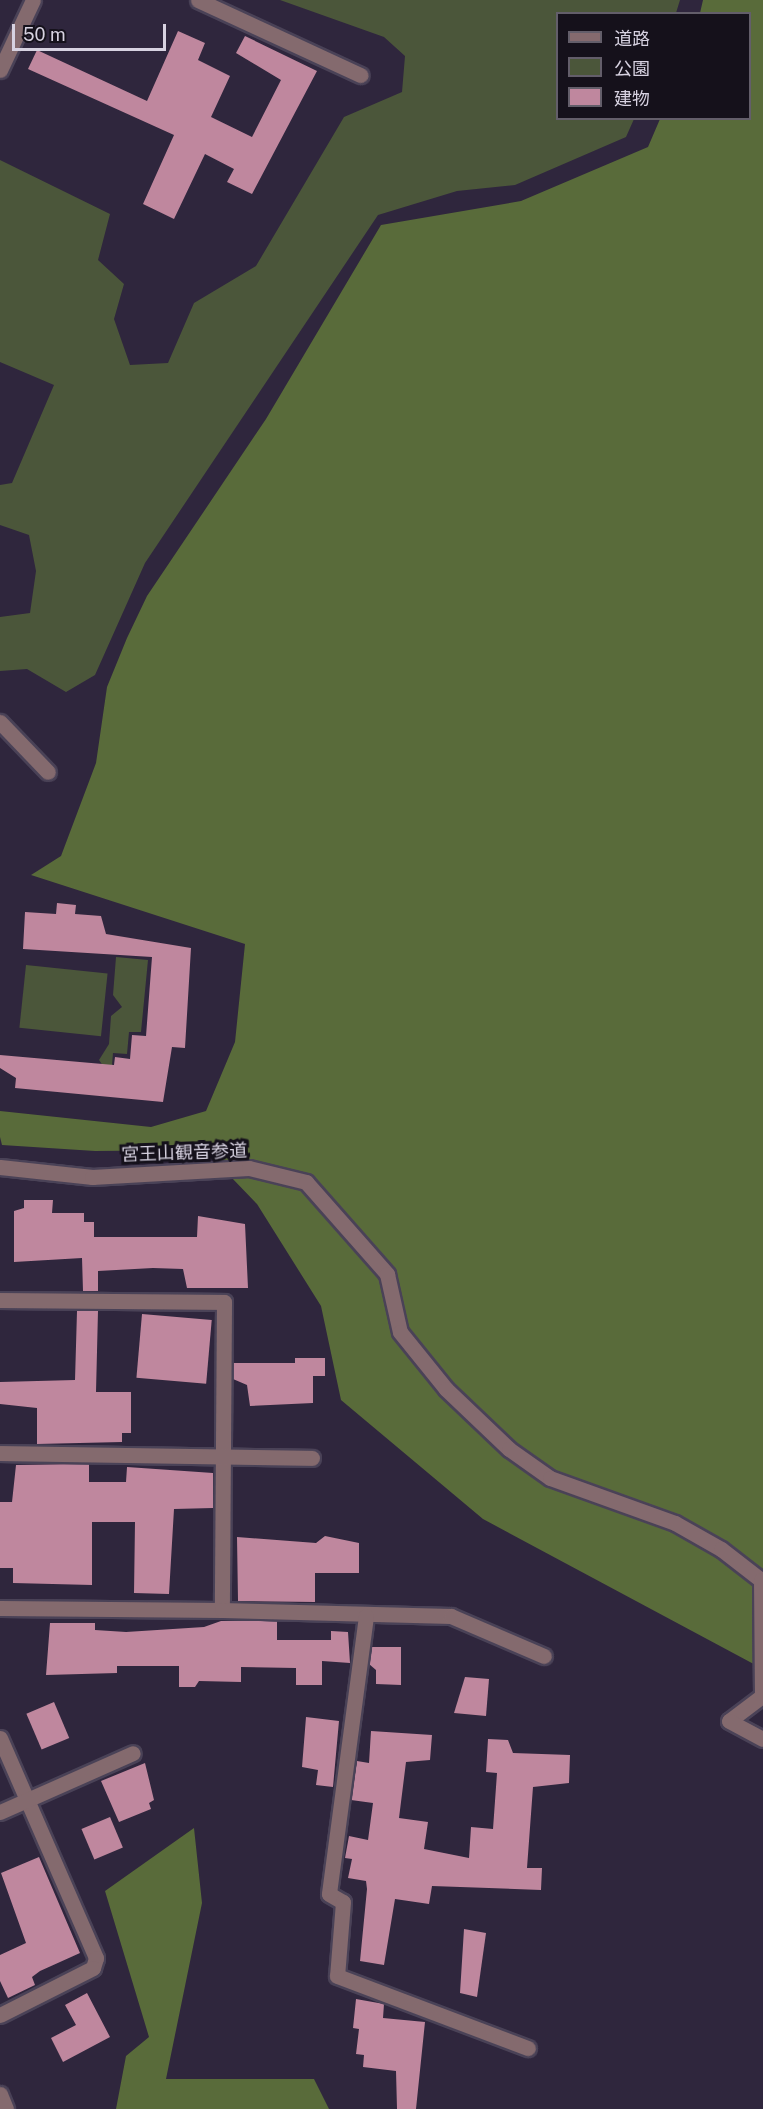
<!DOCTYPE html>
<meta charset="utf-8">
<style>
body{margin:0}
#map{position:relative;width:763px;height:2109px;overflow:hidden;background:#2f263d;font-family:"Public Sans","Noto Sans JP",sans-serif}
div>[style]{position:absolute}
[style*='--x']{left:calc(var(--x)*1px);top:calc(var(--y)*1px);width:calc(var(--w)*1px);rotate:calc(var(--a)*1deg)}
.green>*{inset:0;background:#4b563a;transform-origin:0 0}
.forest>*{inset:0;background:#596b3a}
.building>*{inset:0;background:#bf879e;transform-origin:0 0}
.roads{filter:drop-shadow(2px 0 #4a4257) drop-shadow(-2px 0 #4a4257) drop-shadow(0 2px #4a4257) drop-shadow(0 -2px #4a4257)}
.minor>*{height:15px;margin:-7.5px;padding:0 7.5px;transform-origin:7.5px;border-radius:7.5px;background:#846a6e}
span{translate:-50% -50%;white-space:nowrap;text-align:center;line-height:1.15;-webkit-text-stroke:6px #15111b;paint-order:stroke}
.street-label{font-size:18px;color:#d7d2e1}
.legend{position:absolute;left:556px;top:12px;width:195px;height:108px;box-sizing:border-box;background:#15111b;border:2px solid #635e6a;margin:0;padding:8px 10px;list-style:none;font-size:18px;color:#d7d2e1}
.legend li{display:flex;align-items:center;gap:12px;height:30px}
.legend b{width:30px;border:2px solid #635e6a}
.scale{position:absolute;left:12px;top:24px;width:154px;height:27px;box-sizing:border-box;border:3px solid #d7d2e1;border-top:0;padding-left:8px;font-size:18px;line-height:21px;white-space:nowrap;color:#d7d2e1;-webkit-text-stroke:4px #15111b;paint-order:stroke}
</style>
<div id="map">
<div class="green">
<div style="clip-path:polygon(280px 0,680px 0,676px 13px,558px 14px,558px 118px,634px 119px,626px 137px,515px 185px,457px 191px,378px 215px,145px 563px,95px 675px,66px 692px,27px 669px,0 671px,0 617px,30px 613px,36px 571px,29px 535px,0 525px,0 485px,12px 483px,54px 385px,0 362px,0 160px,110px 214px,98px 260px,124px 284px,114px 319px,130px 365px,168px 363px,194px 303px,256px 266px,344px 117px,402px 92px,405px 56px,384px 37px)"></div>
<div style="clip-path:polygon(116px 957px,148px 960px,141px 1032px,129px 1032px,127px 1054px,113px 1053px,111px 1077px,99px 1060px,109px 1044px,111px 1016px,122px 1007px,113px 995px)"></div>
<div style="left:26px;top:965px;width:82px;height:63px;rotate:6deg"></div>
</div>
<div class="forest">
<div style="clip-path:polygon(703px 0,763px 0,763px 1669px,483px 1519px,341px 1400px,321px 1306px,257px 1204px,205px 1150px,95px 1151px,2px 1145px,0 1137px,0 1111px,151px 1127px,206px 1111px,235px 1042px,245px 944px,31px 875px,61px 856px,96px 763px,107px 687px,127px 638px,147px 596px,266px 419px,381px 225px,521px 201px,648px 147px,660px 119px,750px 118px,750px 14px,700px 13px)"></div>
<div style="clip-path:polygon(194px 1828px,202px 1903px,166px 2079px,314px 2079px,329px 2109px,116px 2109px,126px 2056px,149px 2037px,105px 1891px)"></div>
</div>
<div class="building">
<div style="clip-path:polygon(178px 31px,205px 43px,198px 60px,230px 76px,211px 117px,252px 137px,281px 80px,236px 53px,245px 36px,317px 71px,252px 194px,227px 182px,234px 169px,205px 154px,174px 219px,143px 204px,174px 135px,28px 69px,37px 50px,147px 101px)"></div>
<div style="clip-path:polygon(57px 903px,76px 905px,75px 914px,101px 916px,106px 934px,191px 948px,185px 1048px,172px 1047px,163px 1102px,15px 1088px,16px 1078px,0 1068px,0 1055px,114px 1065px,115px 1057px,130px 1059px,132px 1035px,146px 1036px,152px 957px,23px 949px,25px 912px,56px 914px)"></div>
<div style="clip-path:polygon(24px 1200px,53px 1200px,52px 1213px,84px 1213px,84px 1222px,94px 1222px,94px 1237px,197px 1237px,198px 1216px,245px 1224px,248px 1288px,187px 1288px,183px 1269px,153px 1268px,98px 1271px,98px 1291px,83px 1291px,82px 1258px,14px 1262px,14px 1211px,24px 1208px)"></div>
<div style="clip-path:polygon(83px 1310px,98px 1311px,96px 1392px,131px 1392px,131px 1433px,122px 1433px,122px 1442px,37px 1444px,37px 1408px,0 1404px,0 1382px,75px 1380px,77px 1311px)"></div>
<div style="left:142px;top:1314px;width:70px;height:64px;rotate:5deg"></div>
<div style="clip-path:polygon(295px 1358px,325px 1358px,325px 1376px,313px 1376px,313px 1403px,250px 1406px,247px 1385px,233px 1379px,233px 1363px,295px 1363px)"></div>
<div style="clip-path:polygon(89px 1464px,89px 1482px,126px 1482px,127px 1467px,213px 1473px,213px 1508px,174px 1509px,169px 1594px,134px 1593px,135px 1522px,92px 1522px,92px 1585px,13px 1583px,13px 1568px,0 1568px,0 1502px,12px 1502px,16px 1465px)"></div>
<div style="clip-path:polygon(325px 1536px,359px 1543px,359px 1573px,315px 1573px,315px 1602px,238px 1601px,237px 1537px,316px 1543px)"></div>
<div style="clip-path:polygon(221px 1621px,277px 1621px,277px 1640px,331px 1640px,331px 1631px,348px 1632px,350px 1663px,322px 1661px,322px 1685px,296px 1685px,296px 1668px,241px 1667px,241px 1682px,199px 1681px,195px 1687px,179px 1687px,179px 1666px,117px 1666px,117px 1673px,46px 1675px,50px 1623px,95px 1623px,95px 1630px,126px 1632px,204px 1627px)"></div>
<div style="clip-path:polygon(372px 1647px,401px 1647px,401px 1685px,376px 1684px,376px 1670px,369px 1664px)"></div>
<div style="clip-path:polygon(465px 1677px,489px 1679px,486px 1716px,454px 1713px)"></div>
<div style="left:54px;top:1702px;width:39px;height:30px;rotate:67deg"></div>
<div style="clip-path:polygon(306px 1717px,339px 1721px,333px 1787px,316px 1785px,318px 1770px,302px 1767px)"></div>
<div style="clip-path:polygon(371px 1731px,432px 1735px,430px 1760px,406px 1762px,399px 1818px,428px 1822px,424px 1849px,469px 1858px,471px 1827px,493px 1829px,497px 1773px,486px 1772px,488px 1739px,508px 1740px,513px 1753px,570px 1755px,569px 1783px,533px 1787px,527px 1868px,542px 1868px,541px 1890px,432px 1886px,429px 1904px,395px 1899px,384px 1965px,360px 1961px,367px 1889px,366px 1881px,348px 1878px,352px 1859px,345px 1858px,349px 1836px,368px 1840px,373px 1803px,351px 1800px,357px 1761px,369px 1763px)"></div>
<div style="clip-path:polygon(145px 1763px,154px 1800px,149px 1803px,151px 1809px,119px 1822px,101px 1781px)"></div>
<div style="left:110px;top:1817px;width:33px;height:31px;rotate:67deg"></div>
<div style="clip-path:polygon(39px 1857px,80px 1953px,40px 1971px,32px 1977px,35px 1985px,8px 1998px,0 1981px,0 1955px,26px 1943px,1px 1873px)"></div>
<div style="clip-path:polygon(464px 1929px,486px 1933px,477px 1997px,460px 1993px)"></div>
<div style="clip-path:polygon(87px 1993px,110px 2037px,63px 2062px,51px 2038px,76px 2025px,65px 2005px)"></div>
<div style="clip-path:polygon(356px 1999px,384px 2004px,383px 2018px,425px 2022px,416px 2109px,397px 2109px,396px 2071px,363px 2067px,364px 2055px,356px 2054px,359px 2029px,353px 2028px)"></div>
</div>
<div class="roads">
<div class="minor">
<div style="--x:198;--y:0;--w:179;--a:24.8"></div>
<div style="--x:0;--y:70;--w:77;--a:-64.8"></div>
<div style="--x:0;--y:722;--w:69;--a:46.2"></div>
<div style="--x:0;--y:1167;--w:93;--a:6.2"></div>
<div style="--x:92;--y:1177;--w:157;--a:-3.3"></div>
<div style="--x:249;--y:1168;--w:59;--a:13.8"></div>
<div style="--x:306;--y:1182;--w:123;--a:48.6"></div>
<div style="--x:387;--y:1274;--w:59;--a:77.4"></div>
<div style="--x:400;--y:1332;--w:73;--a:51.1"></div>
<div style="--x:446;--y:1389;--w:87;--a:43.6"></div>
<div style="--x:509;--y:1449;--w:50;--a:35.3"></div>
<div style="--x:550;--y:1478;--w:133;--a:19.8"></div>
<div style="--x:675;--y:1523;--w:53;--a:29.5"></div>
<div style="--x:721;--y:1549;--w:51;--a:37.8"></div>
<div style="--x:761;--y:1580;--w:116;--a:89.5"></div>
<div style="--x:762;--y:1696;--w:41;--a:142.9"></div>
<div style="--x:729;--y:1721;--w:38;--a:28"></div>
<div style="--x:0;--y:1300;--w:224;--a:0.5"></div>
<div style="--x:224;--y:1302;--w:308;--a:90.4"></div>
<div style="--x:222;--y:1610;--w:222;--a:-179.5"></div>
<div style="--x:0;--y:1453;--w:312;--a:0.9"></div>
<div style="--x:222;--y:1610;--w:229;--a:1.5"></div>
<div style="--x:451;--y:1616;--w:101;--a:23.3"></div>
<div style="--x:366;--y:1616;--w:280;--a:97.6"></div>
<div style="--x:329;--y:1894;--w:16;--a:30"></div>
<div style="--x:343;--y:1902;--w:74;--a:94.6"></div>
<div style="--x:337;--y:1976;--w:204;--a:20.7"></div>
<div style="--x:0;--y:1738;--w:240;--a:66.4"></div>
<div style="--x:96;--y:1958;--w:10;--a:107"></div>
<div style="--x:93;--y:1968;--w:104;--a:153.2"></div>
<div style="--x:0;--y:1812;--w:145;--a:-23.9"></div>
<div style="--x:0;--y:2094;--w:16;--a:68"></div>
</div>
</div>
<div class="street-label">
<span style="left:184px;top:1153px;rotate:-2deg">宮王山観音参道</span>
</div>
<ul class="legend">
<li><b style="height:8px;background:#846a6e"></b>道路</li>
<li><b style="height:16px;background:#4b563a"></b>公園</li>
<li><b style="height:16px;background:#bf879e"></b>建物</li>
</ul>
<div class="scale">50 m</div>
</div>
